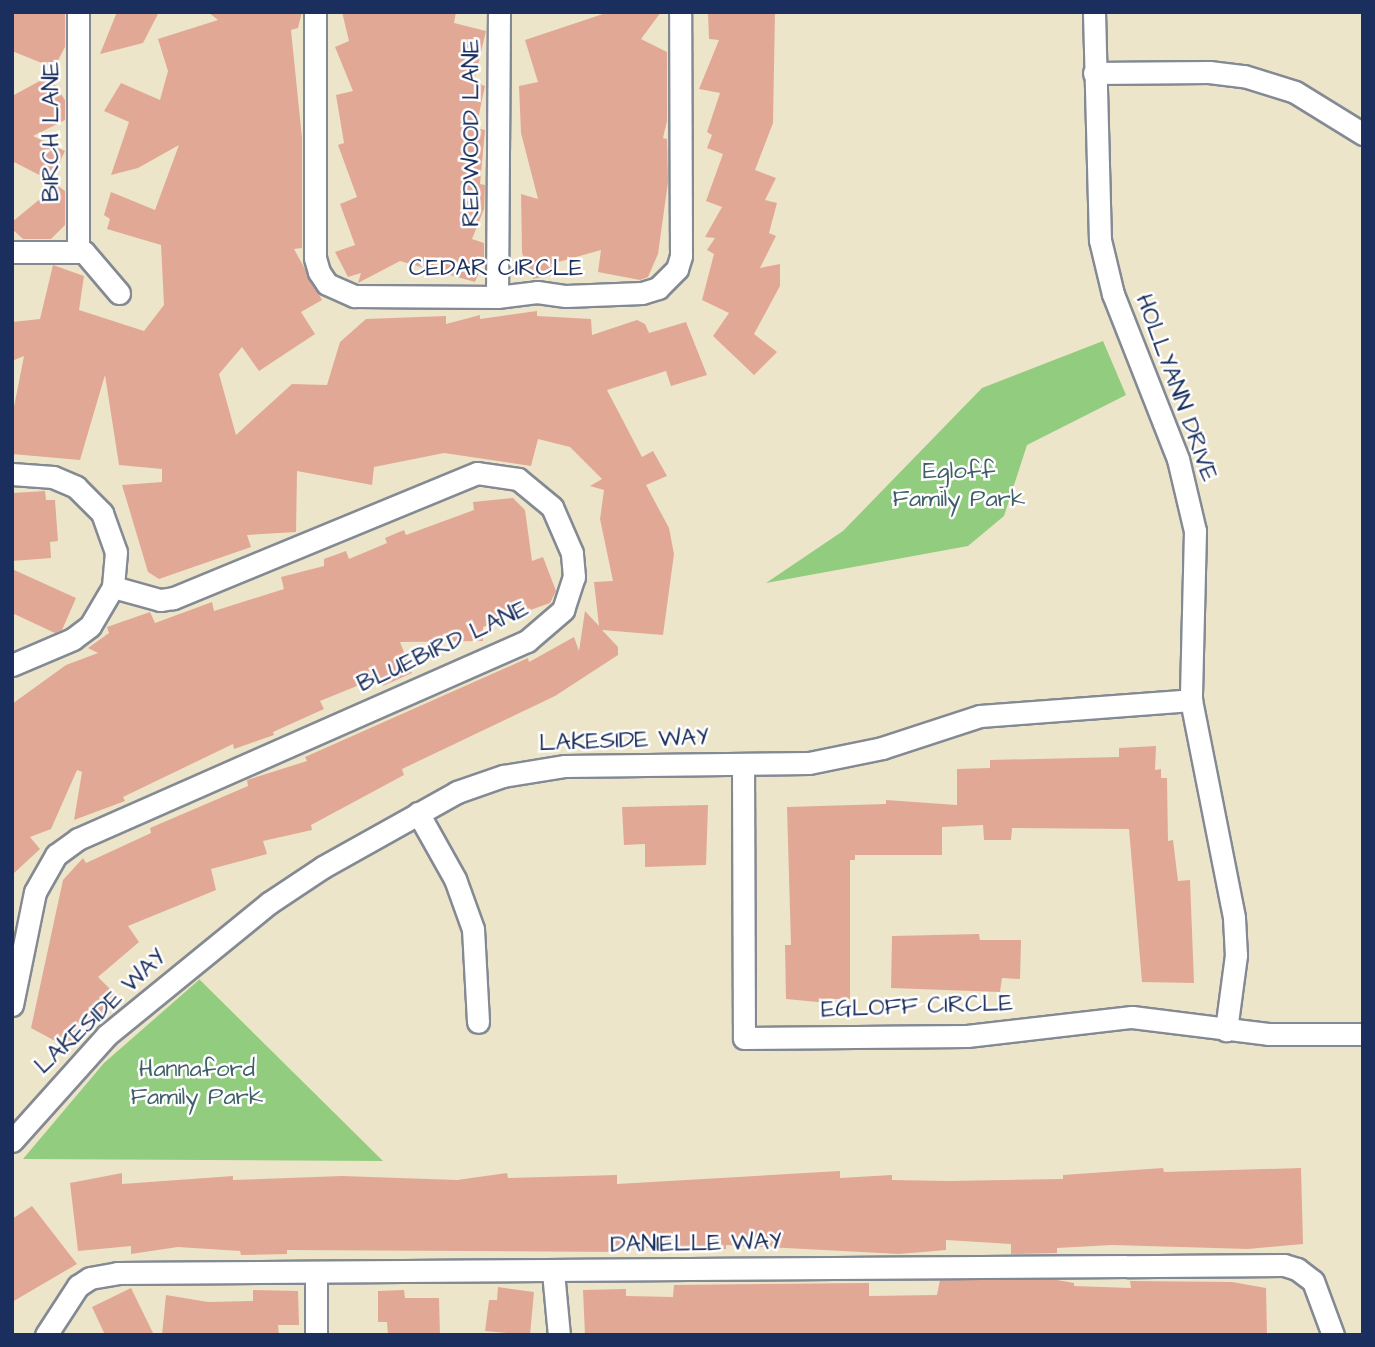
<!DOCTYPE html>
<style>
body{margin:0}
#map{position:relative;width:1375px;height:1347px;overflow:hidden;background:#ede5c9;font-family:"Architects Daughter",sans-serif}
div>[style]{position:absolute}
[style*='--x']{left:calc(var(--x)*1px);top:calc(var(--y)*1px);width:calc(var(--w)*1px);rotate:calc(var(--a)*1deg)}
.green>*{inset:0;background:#92cc7f}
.building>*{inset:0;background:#e2a896}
.roads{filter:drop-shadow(2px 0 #848a94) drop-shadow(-2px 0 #848a94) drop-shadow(0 2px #848a94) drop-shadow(0 -2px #848a94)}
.minor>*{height:21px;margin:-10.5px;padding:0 10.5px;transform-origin:10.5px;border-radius:10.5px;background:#fff}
span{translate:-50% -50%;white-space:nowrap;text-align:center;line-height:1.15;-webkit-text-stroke:5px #fff;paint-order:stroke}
.street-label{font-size:24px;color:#1b2f5e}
.park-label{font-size:24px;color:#3f5e68}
.frame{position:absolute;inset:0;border:14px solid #1b2f5e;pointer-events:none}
</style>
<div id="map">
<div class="green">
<div style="clip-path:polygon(1103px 341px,1126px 395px,1027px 445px,1004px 516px,968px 546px,766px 583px,843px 531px,982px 388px)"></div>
<div style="clip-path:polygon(200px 979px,200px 980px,383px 1161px,23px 1159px,104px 1063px)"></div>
</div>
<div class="building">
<div style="clip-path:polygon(12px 12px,65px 12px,65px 47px,54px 68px,12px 51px)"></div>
<div style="clip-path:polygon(117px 12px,159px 12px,143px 43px,100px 54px)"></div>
<div style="clip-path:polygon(208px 12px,302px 12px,298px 28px,291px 30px,302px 138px,302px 248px,294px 249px,322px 300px,301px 312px,315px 334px,259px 371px,242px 347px,219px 374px,236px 435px,292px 384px,327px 385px,340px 342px,366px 319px,446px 316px,446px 324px,480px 315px,480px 319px,537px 311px,537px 316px,591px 319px,592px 335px,637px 320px,645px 324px,649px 333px,686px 322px,707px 375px,671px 386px,666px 371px,607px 390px,642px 457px,653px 451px,667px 476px,646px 485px,669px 528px,674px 554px,663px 635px,602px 630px,618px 647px,618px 655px,555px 696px,402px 769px,404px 775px,311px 825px,312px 830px,263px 841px,267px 854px,211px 869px,216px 890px,128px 926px,139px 942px,98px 977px,118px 997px,70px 1049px,31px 1028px,63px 880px,83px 858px,86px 863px,151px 833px,150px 828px,248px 786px,247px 780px,307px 761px,305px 757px,528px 658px,529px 662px,574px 637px,579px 651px,585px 611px,599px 626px,594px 582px,613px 581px,600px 519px,604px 490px,590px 486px,602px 479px,570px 447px,538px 439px,531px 466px,444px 453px,374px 467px,372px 485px,297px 471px,296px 532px,247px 535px,251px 547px,159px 579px,148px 572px,122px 485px,162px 482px,162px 469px,119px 465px,105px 375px,80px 460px,12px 454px,12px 417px,24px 356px,12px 361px,12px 322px,40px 319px,53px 265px,84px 276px,79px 310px,144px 331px,164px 305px,161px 245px,107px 229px,110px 219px,104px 215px,111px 192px,155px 210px,179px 145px,138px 168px,111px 175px,129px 122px,104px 111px,121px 83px,160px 100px,168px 71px,158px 39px,218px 20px)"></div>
<div style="clip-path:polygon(342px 12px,456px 12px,454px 23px,486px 31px,474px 82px,485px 86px,476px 128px,485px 130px,480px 184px,485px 185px,484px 209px,472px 239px,484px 243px,484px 260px,475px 282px,400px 261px,358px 283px,361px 273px,348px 277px,335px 252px,355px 245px,340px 204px,357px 197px,338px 145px,344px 143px,336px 95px,353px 91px,335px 47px,349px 41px)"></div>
<div style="clip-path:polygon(609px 12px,661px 12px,641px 39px,667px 52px,667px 121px,663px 138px,667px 139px,668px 182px,658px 254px,648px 277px,640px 280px,598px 272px,601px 250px,551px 264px,553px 275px,533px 279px,522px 253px,521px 194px,538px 199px,521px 133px,519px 86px,538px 82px,525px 40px)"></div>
<div style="clip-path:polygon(708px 12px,775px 12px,773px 123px,755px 170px,776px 178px,765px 200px,777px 203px,769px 233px,776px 236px,760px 268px,780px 264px,780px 286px,754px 334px,777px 352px,754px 375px,713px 336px,729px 313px,702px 300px,714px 254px,707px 250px,715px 238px,705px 237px,722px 207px,706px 201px,723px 154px,707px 148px,712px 135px,707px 132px,720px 93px,699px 89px,719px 40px,709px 39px)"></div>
<div style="clip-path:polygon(49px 76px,65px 100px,65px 120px,33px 136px,65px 151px,51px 181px,12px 161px,12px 96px)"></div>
<div style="clip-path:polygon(57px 185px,65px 191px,65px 225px,51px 239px,23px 239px,12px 229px,12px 222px)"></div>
<div style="clip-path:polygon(45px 491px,46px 500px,55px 500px,58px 541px,50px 542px,51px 558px,12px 561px,12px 493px)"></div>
<div style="clip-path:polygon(513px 498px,525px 510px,532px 561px,543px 557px,556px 591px,550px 603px,483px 627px,483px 641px,400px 642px,412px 673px,383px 686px,379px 677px,320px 701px,324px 709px,273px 732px,274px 735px,234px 749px,233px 744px,123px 797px,125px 801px,74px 820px,82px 772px,77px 770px,51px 829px,30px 837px,40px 849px,12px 875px,12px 704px,66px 665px,98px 653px,88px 648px,109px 633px,107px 627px,150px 612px,155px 623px,212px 602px,214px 611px,284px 589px,281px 577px,324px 566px,324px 559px,346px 551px,349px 559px,387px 543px,385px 538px,404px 530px,406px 535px,474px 510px,473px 502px)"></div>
<div style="clip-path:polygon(12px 569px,76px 598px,62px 630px,55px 633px,12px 613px)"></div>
<div style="clip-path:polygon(1156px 746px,1155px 770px,1161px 769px,1161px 778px,1167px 778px,1168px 841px,1173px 840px,1178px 881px,1190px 880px,1194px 983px,1142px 982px,1129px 829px,1012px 828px,1011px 840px,984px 840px,983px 825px,942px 827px,942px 855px,855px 855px,855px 860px,850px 860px,850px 999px,828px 999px,828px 1003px,786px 999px,785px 945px,791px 945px,787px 807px,886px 804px,886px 800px,957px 805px,957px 769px,990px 768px,990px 760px,1119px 757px,1119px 748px)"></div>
<div style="clip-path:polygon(708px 805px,706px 865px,645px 867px,645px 844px,624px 845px,622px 807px)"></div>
<div style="clip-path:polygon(979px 934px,980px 940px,1021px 940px,1020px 979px,1002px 978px,1000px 992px,891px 988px,892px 936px)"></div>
<div style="clip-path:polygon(1163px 1168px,1164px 1172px,1301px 1168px,1303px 1244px,1248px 1249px,1112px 1245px,1057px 1248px,1057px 1253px,1011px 1254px,1011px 1244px,946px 1240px,946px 1250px,899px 1254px,726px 1245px,726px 1249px,620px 1248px,620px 1252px,287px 1250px,287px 1254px,241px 1255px,240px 1251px,178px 1247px,131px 1254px,131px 1246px,78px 1251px,70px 1183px,122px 1173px,122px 1184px,233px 1176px,233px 1180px,342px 1176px,457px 1180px,507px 1173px,508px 1178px,617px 1175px,617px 1184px,840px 1171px,840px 1178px,892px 1175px,892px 1180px,949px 1181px,1063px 1179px,1063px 1175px)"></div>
<div style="clip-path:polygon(32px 1206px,77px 1264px,12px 1302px,12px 1219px)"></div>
<div style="clip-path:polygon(940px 1280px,1057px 1280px,1074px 1283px,1074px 1286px,1131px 1288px,1130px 1281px,1232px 1282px,1266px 1288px,1267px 1335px,585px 1335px,583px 1290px,626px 1289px,626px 1296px,673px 1297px,674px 1285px,869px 1283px,869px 1296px,937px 1295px)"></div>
<div style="clip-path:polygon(498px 1287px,534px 1292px,530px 1335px,485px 1331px,489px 1300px,497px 1300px)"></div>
<div style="clip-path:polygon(131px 1288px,154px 1335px,105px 1335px,92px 1307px)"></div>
<div style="clip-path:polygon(253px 1290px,298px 1291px,299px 1325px,278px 1325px,279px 1335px,162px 1335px,166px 1295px,208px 1302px,253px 1301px)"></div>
<div style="clip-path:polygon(404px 1290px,405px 1298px,439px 1298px,440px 1335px,388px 1335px,387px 1322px,378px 1322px,378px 1291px)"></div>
</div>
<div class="roads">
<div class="minor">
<div style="--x:78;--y:12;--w:240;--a:90"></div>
<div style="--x:315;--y:12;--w:246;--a:90"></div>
<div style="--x:315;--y:258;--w:15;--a:74"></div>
<div style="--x:319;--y:272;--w:14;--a:56"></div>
<div style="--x:327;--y:284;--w:30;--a:24"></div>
<div style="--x:354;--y:296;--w:143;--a:0.4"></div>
<div style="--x:497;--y:297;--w:40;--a:-7.1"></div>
<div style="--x:537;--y:292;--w:29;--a:8"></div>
<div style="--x:566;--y:296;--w:76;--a:-2.3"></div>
<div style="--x:642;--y:293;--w:17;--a:-17"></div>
<div style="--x:658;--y:288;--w:27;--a:-45"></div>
<div style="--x:677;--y:269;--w:14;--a:-73"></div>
<div style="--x:681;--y:256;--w:244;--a:-90.2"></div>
<div style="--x:1094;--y:12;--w:228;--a:88.5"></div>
<div style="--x:1100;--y:240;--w:56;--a:76.5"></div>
<div style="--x:1113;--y:294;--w:177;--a:68.5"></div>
<div style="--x:1178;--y:459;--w:74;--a:76.7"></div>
<div style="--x:1195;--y:531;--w:169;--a:91.4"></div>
<div style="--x:1191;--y:700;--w:222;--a:78.8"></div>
<div style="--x:1234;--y:918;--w:37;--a:87"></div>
<div style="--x:1236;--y:955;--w:76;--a:97.6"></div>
<div style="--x:1094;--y:73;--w:115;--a:-0.5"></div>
<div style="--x:1209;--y:72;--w:35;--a:7"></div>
<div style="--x:1244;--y:76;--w:53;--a:17.4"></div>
<div style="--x:1295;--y:92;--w:80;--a:31.7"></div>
<div style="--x:12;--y:252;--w:72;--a:0"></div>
<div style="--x:84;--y:252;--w:54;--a:49.5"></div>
<div style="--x:497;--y:297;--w:285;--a:-89.6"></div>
<div style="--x:12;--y:474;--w:41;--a:4.2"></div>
<div style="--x:53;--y:477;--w:25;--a:23"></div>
<div style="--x:76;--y:487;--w:37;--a:45"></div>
<div style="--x:102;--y:513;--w:41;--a:70.3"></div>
<div style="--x:116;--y:552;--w:35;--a:95"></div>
<div style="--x:113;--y:587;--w:45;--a:120.5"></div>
<div style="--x:90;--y:626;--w:21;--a:143"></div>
<div style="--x:73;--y:639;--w:66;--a:156.9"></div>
<div style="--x:743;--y:764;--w:274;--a:89.8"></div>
<div style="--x:744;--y:1038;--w:223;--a:-0.5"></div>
<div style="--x:967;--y:1036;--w:166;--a:-6.6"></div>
<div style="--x:1132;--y:1017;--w:137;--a:7.1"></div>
<div style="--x:1268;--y:1034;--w:95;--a:0"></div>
<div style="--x:418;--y:813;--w:76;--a:60.7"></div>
<div style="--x:455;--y:879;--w:53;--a:70.2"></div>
<div style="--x:473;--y:929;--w:93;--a:86.9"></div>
<div style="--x:12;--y:1005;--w:115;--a:-78.5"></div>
<div style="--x:35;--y:892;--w:43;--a:-60.4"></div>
<div style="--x:56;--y:855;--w:27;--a:-36"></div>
<div style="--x:78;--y:839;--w:491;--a:-23.8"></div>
<div style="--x:527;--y:641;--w:48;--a:-40.7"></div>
<div style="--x:563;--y:610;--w:35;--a:-72"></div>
<div style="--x:574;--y:577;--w:24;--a:-95"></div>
<div style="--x:572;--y:553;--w:50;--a:-113.5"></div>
<div style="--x:552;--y:507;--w:44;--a:-140.5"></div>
<div style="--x:518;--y:479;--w:41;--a:-171.7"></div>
<div style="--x:477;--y:473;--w:329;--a:157.6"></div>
<div style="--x:173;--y:598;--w:13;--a:171"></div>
<div style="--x:160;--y:600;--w:49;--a:-164.5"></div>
<div style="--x:12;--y:1141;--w:142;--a:-48.1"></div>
<div style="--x:107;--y:1035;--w:209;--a:-39.2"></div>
<div style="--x:269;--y:903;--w:65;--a:-33.7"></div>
<div style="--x:323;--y:867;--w:154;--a:-29.2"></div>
<div style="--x:457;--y:792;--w:49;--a:-19.2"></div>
<div style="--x:503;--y:776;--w:63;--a:-9.2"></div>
<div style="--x:565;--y:766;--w:244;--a:-0.7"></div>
<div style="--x:809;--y:763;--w:75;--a:-11.6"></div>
<div style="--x:882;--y:748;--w:103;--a:-18.1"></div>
<div style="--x:980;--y:716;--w:212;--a:-4.3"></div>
<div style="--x:316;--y:1272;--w:63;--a:90"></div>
<div style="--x:553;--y:1272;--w:63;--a:84.6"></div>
<div style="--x:46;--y:1335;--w:59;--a:-56.9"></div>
<div style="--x:78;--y:1286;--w:14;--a:-34"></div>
<div style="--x:90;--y:1278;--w:27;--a:-10"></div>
<div style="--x:117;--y:1273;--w:1167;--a:-0.39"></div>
<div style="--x:1284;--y:1265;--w:14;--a:17"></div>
<div style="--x:1297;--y:1269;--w:20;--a:37"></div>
<div style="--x:1313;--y:1281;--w:58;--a:69.7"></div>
</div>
</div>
<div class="street-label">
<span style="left:52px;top:132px;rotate:-90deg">BIRCH LANE</span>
<span style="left:472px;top:133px;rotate:-90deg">REDWOOD LANE</span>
<span style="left:496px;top:269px">CEDAR CIRCLE</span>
<span style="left:1176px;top:388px;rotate:70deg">HOLLYANN DRIVE</span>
<span style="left:443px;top:647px;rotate:-25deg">BLUEBIRD LANE</span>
<span style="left:624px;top:741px;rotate:-2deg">LAKESIDE WAY</span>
<span style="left:917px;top:1007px;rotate:-2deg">EGLOFF CIRCLE</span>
<span style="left:101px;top:1012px;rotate:-43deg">LAKESIDE WAY</span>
<span style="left:696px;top:1244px;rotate:-1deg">DANIELLE WAY</span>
</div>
<div class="park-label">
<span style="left:959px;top:486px">Egloff<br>Family Park</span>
<span style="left:197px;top:1084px">Hannaford<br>Family Park</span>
</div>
<div class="frame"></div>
</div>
